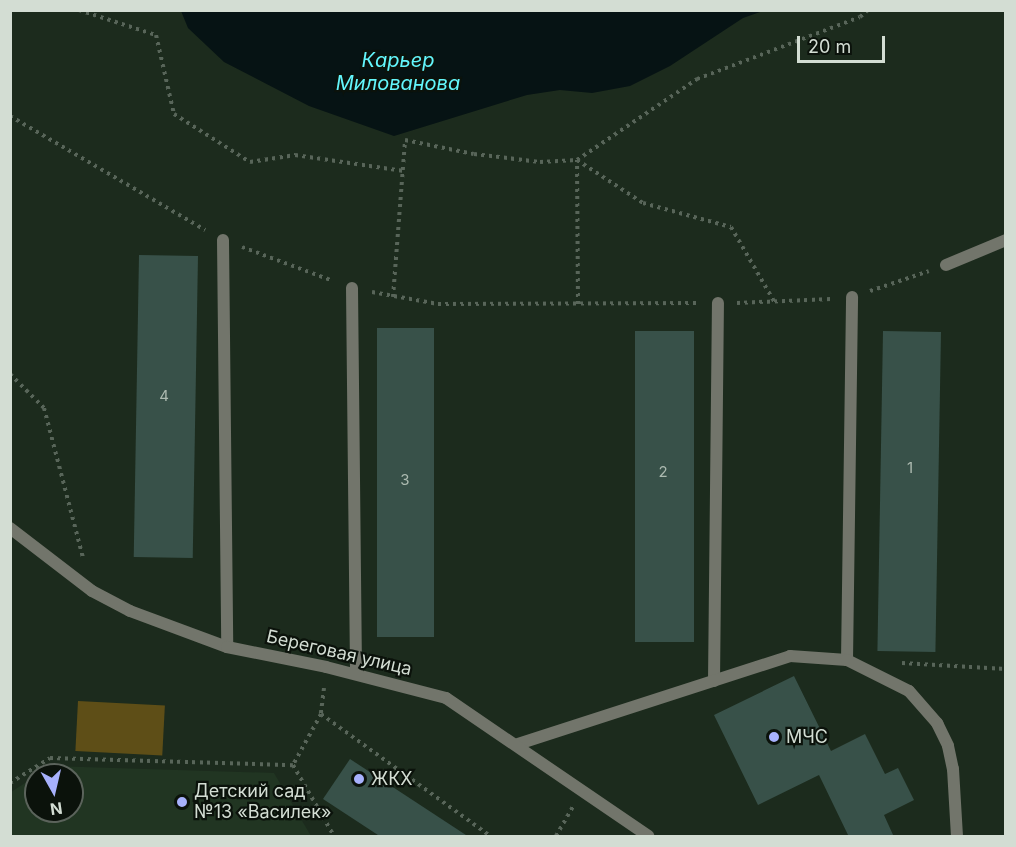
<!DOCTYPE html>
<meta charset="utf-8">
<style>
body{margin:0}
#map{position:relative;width:1016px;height:847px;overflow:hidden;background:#1c2b1d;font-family:Inter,sans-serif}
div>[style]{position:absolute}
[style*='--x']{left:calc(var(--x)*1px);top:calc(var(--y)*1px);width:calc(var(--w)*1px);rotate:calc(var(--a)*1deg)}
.built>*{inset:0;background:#213522}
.green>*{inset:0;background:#5e4e17;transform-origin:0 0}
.water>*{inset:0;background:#061314}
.building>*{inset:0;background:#385149;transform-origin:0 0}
.path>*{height:4px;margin-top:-2px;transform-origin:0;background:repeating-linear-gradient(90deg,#586559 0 3px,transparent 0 7.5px)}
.service>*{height:12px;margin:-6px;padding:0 6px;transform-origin:6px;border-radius:6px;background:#72756b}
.minor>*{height:12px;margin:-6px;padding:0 6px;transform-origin:6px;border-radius:6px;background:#72756b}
.dots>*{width:16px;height:16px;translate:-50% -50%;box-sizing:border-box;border:3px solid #0b120b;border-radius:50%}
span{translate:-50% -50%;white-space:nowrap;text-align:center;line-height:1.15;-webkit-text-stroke:4.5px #0b120b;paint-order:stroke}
.number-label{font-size:15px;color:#acbab0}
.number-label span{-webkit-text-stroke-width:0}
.street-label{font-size:18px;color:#d3ddd3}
.poi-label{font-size:18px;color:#d3ddd3}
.left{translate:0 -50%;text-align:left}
.water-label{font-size:20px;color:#63f6fc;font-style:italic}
.frame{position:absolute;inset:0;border:12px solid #d3ddd3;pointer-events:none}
.north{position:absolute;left:24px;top:763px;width:60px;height:60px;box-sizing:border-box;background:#0b120b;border:2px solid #5b635b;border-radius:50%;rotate:172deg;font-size:16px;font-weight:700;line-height:24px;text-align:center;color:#d3ddd3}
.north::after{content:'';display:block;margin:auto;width:21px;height:27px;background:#a7b1fc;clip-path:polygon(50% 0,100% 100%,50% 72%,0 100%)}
.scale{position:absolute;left:797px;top:36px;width:88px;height:27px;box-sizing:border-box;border:3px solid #d3ddd3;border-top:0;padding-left:8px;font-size:18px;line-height:21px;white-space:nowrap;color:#d3ddd3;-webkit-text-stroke:4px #0b120b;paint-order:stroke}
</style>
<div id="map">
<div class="built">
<div style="clip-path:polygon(51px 766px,274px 773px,311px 836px,11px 836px,11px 792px,36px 776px,36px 811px,72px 811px,72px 775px,38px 775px)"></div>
</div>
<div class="green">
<div style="left:78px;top:701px;width:87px;height:50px;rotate:3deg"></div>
</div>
<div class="water">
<div style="clip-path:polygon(181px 11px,181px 10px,763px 11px,743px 18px,670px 66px,630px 86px,592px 93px,560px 90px,527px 95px,394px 136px,309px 106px,224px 62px,188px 28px)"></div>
</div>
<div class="building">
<div style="left:139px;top:255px;width:59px;height:302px;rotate:1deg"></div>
<div style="left:377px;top:328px;width:57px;height:309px"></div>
<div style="left:635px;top:331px;width:59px;height:311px"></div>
<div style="left:883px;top:331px;width:58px;height:320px;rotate:1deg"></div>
<div style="clip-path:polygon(794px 676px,831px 751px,865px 734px,885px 774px,898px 768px,914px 800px,884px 815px,894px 837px,849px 837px,819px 775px,758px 805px,714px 715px)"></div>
<div style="clip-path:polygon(350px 759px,469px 837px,381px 837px,323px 799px)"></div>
</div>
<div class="path">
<div style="--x:79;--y:10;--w:81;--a:18"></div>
<div style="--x:156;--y:35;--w:81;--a:77.2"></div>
<div style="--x:174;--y:114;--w:90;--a:32.3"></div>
<div style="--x:250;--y:162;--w:46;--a:-8.8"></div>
<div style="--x:295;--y:155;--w:110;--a:8.4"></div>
<div style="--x:10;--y:116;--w:226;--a:30.3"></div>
<div style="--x:242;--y:247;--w:97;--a:20.5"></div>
<div style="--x:870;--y:291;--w:62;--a:-18.7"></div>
<div style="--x:372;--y:292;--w:67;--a:10.3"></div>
<div style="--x:438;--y:304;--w:261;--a:-0.2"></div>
<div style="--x:393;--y:297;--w:157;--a:-85.6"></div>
<div style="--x:405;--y:140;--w:70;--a:11.5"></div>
<div style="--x:474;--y:154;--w:66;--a:6.9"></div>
<div style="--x:540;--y:162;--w:37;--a:-3"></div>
<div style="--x:577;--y:160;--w:79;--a:33.1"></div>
<div style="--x:643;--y:203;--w:91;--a:15.3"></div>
<div style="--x:731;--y:227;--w:88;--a:59.9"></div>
<div style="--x:737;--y:303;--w:94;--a:-2.4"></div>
<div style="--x:578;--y:304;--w:144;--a:-90.4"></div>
<div style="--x:577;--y:160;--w:145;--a:-34"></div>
<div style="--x:697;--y:79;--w:174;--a:-20.8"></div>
<div style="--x:860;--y:17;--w:11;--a:-41"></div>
<div style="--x:10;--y:374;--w:48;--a:45"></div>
<div style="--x:44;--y:408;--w:155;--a:75.4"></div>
<div style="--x:902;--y:663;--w:104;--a:3.3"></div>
<div style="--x:324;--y:688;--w:26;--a:97"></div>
<div style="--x:321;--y:714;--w:58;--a:118.8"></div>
<div style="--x:293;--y:765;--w:82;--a:60"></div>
<div style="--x:321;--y:714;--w:208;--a:35.8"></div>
<div style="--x:10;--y:783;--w:47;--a:-32"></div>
<div style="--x:50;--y:758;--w:243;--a:1.7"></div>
<div style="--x:556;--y:836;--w:34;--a:-60"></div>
</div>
<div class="service">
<div style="--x:223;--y:240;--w:407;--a:89.4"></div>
<div style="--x:946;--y:265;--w:65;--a:-22.6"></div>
<div style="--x:352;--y:288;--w:386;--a:89.4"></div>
<div style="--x:847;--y:660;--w:363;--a:-89.2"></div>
<div style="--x:714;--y:681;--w:378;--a:-89.4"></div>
<div style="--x:518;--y:744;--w:286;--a:-17.9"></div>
<div style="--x:790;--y:656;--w:57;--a:4"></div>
<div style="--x:847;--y:660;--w:69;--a:26.6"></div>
<div style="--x:909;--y:691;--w:43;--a:48.8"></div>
<div style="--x:937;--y:723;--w:25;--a:64"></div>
<div style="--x:948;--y:746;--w:24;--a:78"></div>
<div style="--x:953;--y:769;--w:67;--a:86.6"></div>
</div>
<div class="minor">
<div style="--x:10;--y:528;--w:103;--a:37.5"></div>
<div style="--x:92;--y:591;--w:43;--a:27.8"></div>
<div style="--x:130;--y:611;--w:103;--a:20.4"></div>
<div style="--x:227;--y:647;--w:101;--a:11.4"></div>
<div style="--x:326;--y:667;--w:124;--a:14.5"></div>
<div style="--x:446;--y:698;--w:245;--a:34.3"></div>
</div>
<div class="dots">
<div style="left:774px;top:737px;background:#a7b1fc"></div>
<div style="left:359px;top:779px;background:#a7b1fc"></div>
<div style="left:182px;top:802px;background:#a7b1fc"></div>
</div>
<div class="number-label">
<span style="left:164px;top:396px">4</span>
<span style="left:910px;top:468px">1</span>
<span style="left:663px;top:472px">2</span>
<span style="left:405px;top:480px">3</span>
</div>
<div class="street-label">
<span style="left:339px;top:653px;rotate:13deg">Береговая улица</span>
</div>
<div class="poi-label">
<span class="left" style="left:786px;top:737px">МЧС</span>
<span class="left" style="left:371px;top:779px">ЖКХ</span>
<span class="left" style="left:194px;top:802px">Детский сад<br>№13 «Василек»</span>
</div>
<div class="water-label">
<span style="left:398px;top:72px">Карьер<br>Милованова</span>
</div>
<div class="frame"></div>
<div class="north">N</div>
<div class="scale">20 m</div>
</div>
